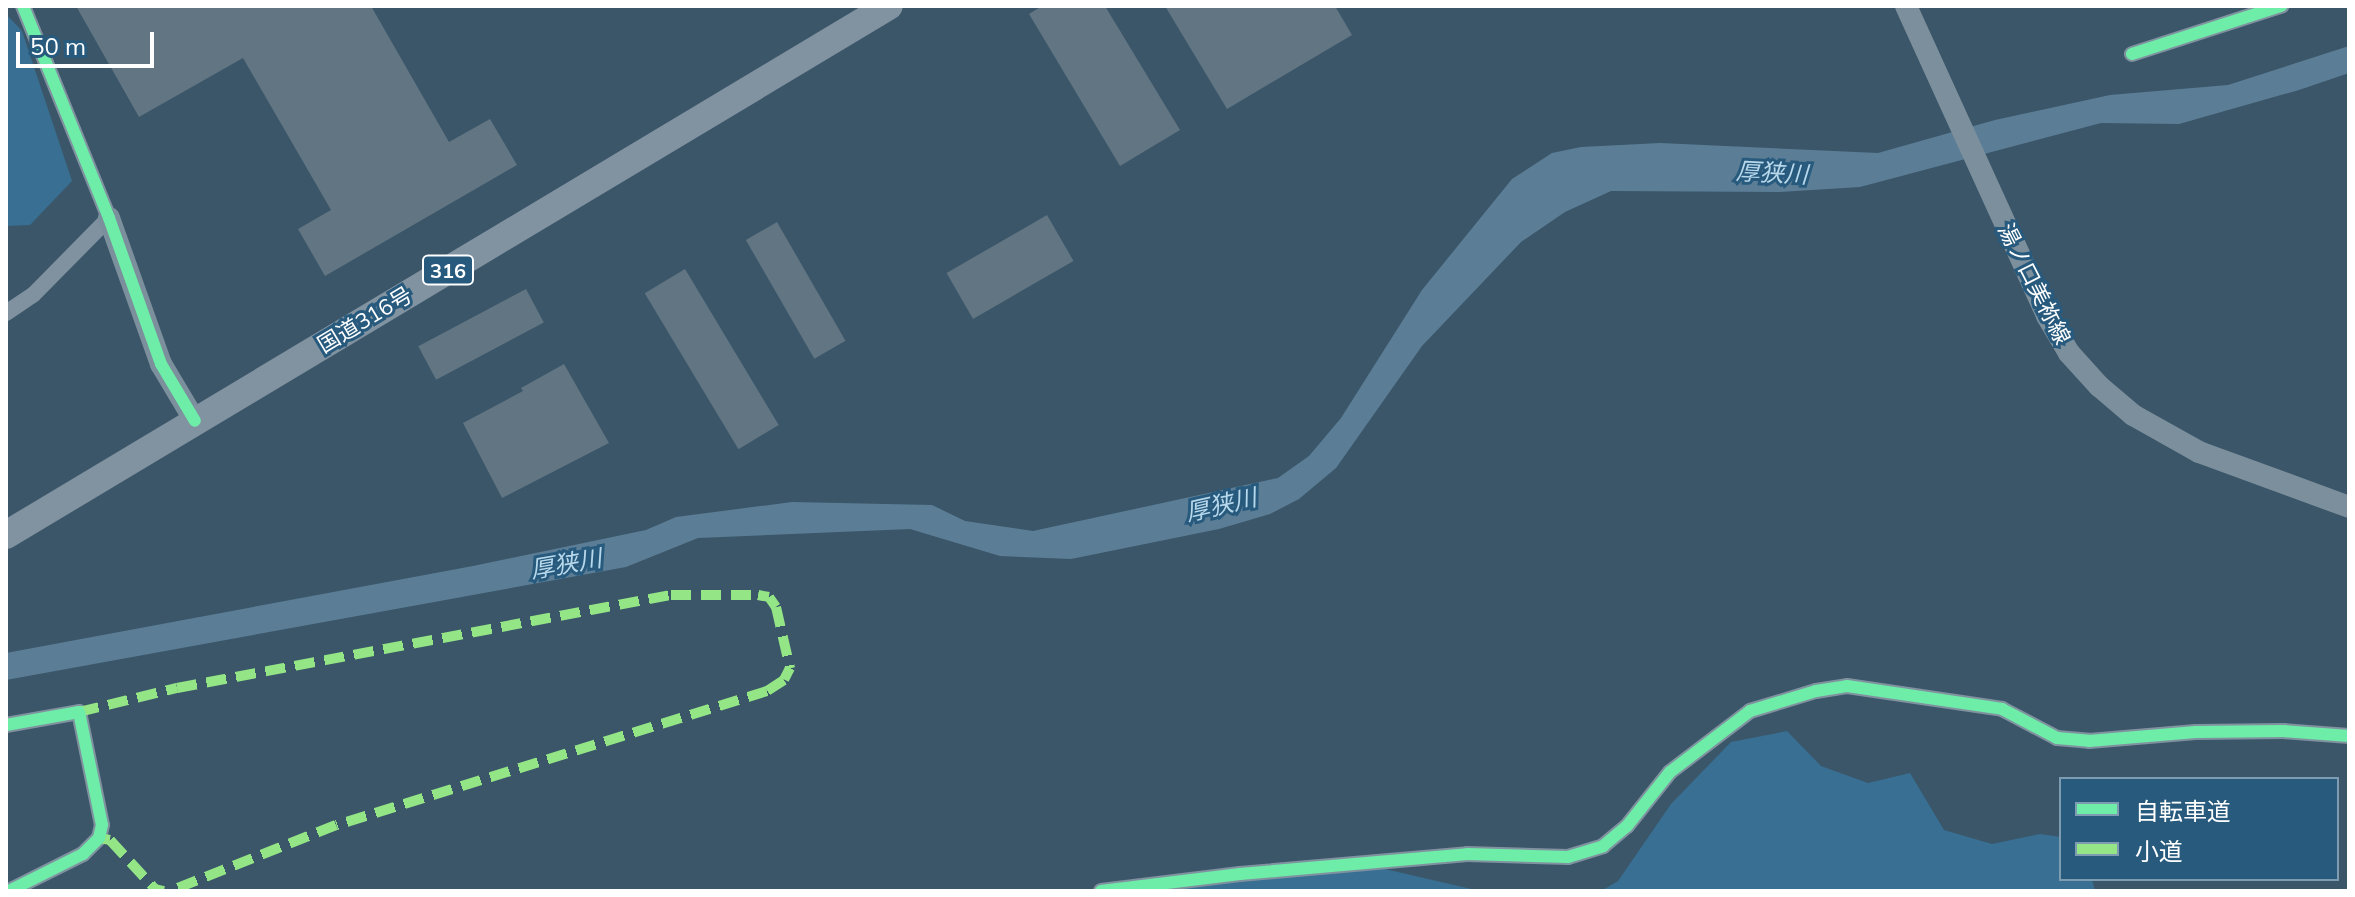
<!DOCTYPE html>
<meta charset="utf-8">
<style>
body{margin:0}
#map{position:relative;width:2355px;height:897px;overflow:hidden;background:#3b5669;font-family:Mulish,"Noto Sans JP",sans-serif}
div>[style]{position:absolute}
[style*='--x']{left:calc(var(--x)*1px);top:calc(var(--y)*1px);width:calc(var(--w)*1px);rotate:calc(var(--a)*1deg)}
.green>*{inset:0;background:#386f92}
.water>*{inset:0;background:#5b7e96}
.building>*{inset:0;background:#617583;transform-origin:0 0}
.street>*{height:16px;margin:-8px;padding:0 8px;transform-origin:8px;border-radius:8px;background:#8092a0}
.secondary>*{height:22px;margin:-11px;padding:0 11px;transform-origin:11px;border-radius:11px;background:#7c8f9c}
.highway>*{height:28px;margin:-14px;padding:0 14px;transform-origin:14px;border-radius:14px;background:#8192a0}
.quiet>*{height:10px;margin-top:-5px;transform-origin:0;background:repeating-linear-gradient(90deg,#94e586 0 20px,transparent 0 30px)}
.cycleway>*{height:12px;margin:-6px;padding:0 6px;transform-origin:6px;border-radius:6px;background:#6deda7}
span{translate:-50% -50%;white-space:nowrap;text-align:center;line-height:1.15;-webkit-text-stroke:6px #275a7d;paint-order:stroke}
.shield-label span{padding:2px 6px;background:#275a7d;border:2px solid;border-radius:6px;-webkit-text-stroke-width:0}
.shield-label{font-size:20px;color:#fff;font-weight:700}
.street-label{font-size:22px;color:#fff}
.water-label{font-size:24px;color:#b8d8ec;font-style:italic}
.frame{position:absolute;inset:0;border:8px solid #fff;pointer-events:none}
.legend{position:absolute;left:2059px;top:777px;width:280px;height:104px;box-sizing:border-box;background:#275a7d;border:2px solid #7d9cb1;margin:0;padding:10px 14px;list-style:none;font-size:24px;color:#fff}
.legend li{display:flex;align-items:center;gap:16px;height:40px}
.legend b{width:40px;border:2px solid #7d9cb1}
.scale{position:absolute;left:16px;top:32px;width:138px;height:36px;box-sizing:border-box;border:4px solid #fff;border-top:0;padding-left:10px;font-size:24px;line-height:28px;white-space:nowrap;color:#fff;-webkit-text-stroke:6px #275a7d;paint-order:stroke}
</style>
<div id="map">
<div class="green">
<div style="clip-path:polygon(6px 14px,22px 31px,72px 181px,30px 225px,6px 226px)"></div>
<div style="clip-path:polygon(1787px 731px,1821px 766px,1868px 783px,1910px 773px,1944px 830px,1992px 844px,2040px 834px,2061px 837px,2061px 879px,2092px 879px,2095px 891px,1601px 891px,1618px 881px,1671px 804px,1731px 742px)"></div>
<div style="clip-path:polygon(1359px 863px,1480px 891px,1159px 891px)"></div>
</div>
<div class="water">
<div style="clip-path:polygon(2349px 46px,2349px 73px,2299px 90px,2179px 124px,2101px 123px,1860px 187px,1780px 192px,1611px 191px,1565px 212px,1521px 242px,1422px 346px,1336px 468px,1299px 499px,1270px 514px,1219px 529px,1071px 559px,1000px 556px,910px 529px,698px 538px,626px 567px,6px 680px,6px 653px,473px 566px,646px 530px,676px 517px,792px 502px,932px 505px,965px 521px,1033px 531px,1278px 478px,1309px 456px,1341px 418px,1422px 290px,1512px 179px,1552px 153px,1581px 147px,1660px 143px,1878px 153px,1995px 120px,2110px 95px,2228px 85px)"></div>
</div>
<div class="building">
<div style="clip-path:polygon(76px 6px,371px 6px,449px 142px,490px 119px,517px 165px,325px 276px,298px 229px,331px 210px,243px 58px,139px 117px)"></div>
<div style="clip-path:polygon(1042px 6px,1105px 6px,1180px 130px,1120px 166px,1029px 14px)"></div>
<div style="clip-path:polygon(1165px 6px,1335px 6px,1352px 35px,1227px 109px)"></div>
<div style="left:1047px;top:215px;width:53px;height:116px;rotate:60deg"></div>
<div style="left:777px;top:222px;width:137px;height:36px;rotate:60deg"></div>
<div style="left:685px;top:269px;width:182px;height:47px;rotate:59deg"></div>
<div style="left:526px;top:289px;width:38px;height:122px;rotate:62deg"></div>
<div style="clip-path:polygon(564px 364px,609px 443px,502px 498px,463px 423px,523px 391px,521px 388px)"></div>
</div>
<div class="street">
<div style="--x:2132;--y:54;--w:157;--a:-17.9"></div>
<div style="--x:6;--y:313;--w:32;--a:-34"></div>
<div style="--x:33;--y:295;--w:108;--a:-45.4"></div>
<div style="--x:109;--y:218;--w:229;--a:-112.1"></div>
<div style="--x:6;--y:725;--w:74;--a:-10.1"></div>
<div style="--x:79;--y:712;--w:115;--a:78.5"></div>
<div style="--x:102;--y:825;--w:13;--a:103"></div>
<div style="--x:99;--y:838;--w:23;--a:135"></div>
<div style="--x:83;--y:854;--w:83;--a:153.4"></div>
<div style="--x:1101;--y:891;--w:140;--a:-7"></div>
<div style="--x:1240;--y:874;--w:228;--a:-5"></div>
<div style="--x:1467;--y:854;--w:101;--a:1.7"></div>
<div style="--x:1568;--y:857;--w:37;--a:-17"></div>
<div style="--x:1603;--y:846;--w:31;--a:-40"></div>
<div style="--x:1627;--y:826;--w:69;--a:-51.5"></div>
<div style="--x:1670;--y:772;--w:101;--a:-37.3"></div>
<div style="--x:1750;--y:711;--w:69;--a:-16.9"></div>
<div style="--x:1816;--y:691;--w:31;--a:-9"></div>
<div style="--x:1847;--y:686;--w:157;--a:8.4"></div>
<div style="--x:2002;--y:709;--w:62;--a:27.8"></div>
<div style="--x:2057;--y:738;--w:32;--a:5"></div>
<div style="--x:2089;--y:741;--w:107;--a:-4.8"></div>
<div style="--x:2196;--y:732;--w:87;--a:-0.7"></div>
<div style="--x:2283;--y:731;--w:66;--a:4.3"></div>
</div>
<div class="secondary">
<div style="--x:1906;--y:6;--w:341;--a:65.5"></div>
<div style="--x:2047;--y:316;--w:43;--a:59.3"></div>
<div style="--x:2069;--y:353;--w:45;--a:47.7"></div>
<div style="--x:2099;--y:386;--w:45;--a:40.5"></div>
<div style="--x:2133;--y:415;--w:76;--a:29.3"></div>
<div style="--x:2199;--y:452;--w:160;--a:20.1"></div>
<div style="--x:109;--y:218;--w:155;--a:70.4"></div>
<div style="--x:161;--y:364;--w:66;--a:59.2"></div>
</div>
<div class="highway">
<div style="--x:6;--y:535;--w:1029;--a:-30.93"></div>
</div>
<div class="quiet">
<div style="--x:79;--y:712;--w:101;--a:-13.8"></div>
<div style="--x:177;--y:688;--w:503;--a:-10.66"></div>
<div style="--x:671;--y:595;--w:87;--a:0"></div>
<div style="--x:758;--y:595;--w:11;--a:10"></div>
<div style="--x:769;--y:597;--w:12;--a:55"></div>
<div style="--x:776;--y:607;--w:63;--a:77.1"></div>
<div style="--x:790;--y:668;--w:13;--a:117"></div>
<div style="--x:784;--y:680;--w:20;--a:147"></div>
<div style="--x:767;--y:691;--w:451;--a:162.7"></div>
<div style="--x:336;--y:825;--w:179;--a:158.3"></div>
<div style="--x:99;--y:838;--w:11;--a:10"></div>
<div style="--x:110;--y:840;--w:67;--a:47.4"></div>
<div style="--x:155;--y:889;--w:9;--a:13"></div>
</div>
<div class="cycleway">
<div style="--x:23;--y:6;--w:229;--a:67.9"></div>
<div style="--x:109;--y:218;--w:155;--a:70.4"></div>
<div style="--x:161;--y:364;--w:66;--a:59.2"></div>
<div style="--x:2132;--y:54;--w:157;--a:-17.9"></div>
<div style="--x:6;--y:725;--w:74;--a:-10.1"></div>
<div style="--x:79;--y:712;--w:115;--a:78.5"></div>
<div style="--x:102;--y:825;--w:13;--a:103"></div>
<div style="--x:99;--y:838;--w:23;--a:135"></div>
<div style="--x:83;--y:854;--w:83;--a:153.4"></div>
<div style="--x:1101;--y:891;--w:140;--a:-7"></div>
<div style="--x:1240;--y:874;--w:228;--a:-5"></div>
<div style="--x:1467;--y:854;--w:101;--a:1.7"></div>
<div style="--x:1568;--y:857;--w:37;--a:-17"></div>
<div style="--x:1603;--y:846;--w:31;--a:-40"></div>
<div style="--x:1627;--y:826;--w:69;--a:-51.5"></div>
<div style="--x:1670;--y:772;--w:101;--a:-37.3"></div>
<div style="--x:1750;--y:711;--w:69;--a:-16.9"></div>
<div style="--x:1816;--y:691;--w:31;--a:-9"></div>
<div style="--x:1847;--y:686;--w:157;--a:8.4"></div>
<div style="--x:2002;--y:709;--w:62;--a:27.8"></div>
<div style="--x:2057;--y:738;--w:32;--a:5"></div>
<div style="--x:2089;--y:741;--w:107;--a:-4.8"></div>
<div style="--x:2196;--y:732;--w:87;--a:-0.7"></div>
<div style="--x:2283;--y:731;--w:66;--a:4.3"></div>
</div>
<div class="shield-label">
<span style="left:448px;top:270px">316</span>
</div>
<div class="street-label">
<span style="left:2034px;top:284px;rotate:63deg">湯ノ口美祢線</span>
<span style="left:365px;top:320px;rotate:-31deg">国道316号</span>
</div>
<div class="water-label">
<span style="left:1772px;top:173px;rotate:3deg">厚狭川</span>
<span style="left:1221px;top:505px;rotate:-13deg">厚狭川</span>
<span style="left:566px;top:564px;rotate:-10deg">厚狭川</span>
</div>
<div class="frame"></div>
<ul class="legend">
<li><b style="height:10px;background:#6deda7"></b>自転車道</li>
<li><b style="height:10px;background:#94e586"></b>小道</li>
</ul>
<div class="scale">50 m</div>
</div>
